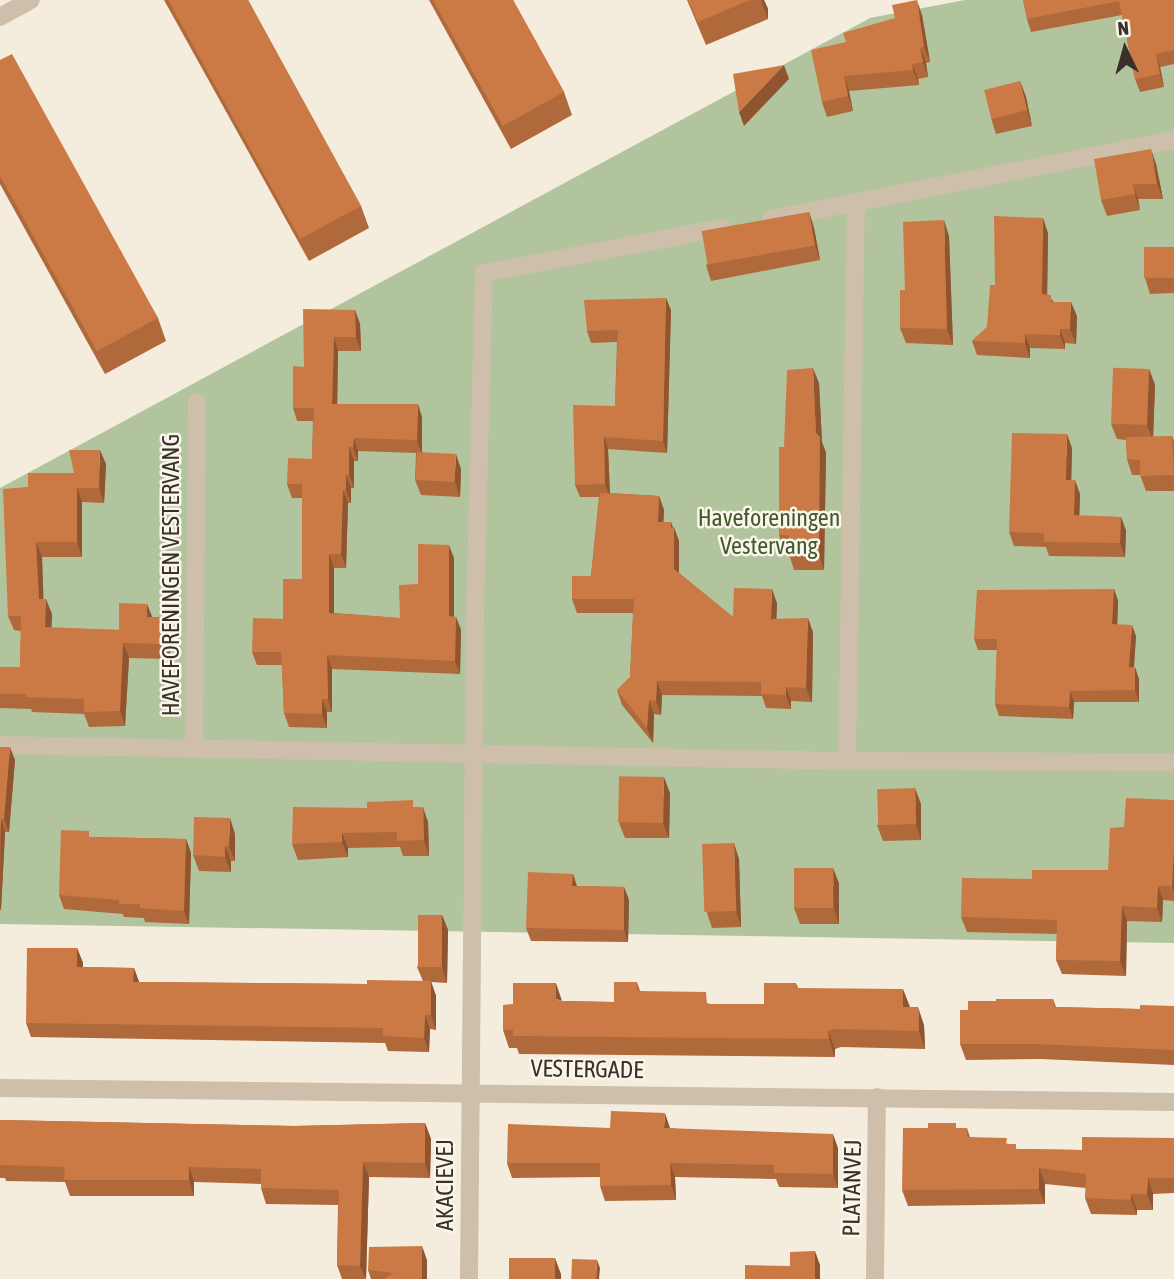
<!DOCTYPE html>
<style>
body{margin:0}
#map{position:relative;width:1174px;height:1279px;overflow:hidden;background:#f4edde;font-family:"Asap Condensed",sans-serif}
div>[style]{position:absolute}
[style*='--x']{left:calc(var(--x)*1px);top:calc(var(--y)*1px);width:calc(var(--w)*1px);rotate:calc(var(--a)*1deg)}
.green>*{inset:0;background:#b1c49d}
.minor>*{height:18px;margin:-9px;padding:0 9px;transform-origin:9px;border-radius:9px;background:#cdbfa9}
.wall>*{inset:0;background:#af693b}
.shaded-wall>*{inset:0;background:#8e5530}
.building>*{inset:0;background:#cb7a45;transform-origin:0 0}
span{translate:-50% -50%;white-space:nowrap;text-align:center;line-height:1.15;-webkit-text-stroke:5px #fbf6eb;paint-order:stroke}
.park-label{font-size:24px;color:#41592c}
.street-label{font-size:24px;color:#393129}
.north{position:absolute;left:1090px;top:14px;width:70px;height:70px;-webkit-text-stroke:5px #fbf6eb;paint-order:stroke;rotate:355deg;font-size:19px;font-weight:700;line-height:28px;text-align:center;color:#393129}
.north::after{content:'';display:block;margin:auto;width:24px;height:32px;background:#393129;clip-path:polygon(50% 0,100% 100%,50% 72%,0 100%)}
</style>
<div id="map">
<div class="green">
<div style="clip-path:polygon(965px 0,1174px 0,1174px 943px,0 924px,0 488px,870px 18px)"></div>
</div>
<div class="minor">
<div style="--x:0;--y:17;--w:35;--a:-29"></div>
<div style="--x:771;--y:219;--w:411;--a:-11.1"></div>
<div style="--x:0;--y:745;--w:847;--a:1.08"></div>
<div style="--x:847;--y:761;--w:327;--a:0.2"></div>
<div style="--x:194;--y:748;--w:346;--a:-89.5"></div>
<div style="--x:847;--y:761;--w:558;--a:-89.08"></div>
<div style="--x:0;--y:1088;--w:1174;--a:0.68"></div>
<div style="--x:469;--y:1279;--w:666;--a:-89.48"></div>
<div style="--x:475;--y:613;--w:340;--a:-88.5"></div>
<div style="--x:484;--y:273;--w:243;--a:-10.7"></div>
<div style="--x:875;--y:1279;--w:182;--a:-89.4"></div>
</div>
<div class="wall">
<div style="clip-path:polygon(164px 0,248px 0,361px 206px,369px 228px,309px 261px)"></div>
<div style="clip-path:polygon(429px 0,513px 0,564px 92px,572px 115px,511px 149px)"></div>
<div style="clip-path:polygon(687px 0,764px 0,768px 9px,768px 19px,706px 45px)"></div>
<div style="clip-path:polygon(1023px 0,1174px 0,1174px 64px,1160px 67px,1164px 87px,1140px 92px,1135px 79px,1122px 15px,1031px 32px,1027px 19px)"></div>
<div style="clip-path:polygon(922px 15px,930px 62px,926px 63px,928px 77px,918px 79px,919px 85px,849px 91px,853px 111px,827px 117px,822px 102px,846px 42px)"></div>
<div style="clip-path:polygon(0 60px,158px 318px,166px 341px,105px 374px,0 184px)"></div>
<div style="clip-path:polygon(1020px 81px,1026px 97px,1032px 126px,996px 134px,991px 118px)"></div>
<div style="clip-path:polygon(1156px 164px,1163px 199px,1138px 199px,1140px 210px,1107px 216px,1101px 200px)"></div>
<div style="clip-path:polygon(809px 212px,814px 228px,820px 260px,711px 281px,706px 265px)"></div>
<div style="clip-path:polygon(1048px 233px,1047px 294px,1054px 302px,1077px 316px,1076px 344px,1065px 343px,1065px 349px,1030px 348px,1030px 358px,977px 355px,972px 341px,987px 327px,995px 285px)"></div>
<div style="clip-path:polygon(949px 236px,953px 345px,906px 343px,900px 328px)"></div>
<div style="clip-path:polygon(1174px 247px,1174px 293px,1150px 294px,1145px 278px)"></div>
<div style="clip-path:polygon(355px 310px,360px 324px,361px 351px,338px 351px,337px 404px,422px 417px,422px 452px,461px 469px,460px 497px,421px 495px,415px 480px,416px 453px,358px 451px,358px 461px,354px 461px,354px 488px,351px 488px,351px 503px,348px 503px,346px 568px,334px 568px,334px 613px,400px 618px,418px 584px,454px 558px,454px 617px,456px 617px,461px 630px,460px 674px,332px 669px,332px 712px,327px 712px,327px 728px,289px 727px,284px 713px,282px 665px,257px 665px,252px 652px,283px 619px,302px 579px,302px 498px,292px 498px,287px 484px,312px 459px,313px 421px,297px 421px,293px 408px,304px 367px)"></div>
<div style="clip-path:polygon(671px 310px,667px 453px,608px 449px,610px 493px,659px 496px,664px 510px,663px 522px,671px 522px,679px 541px,679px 573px,733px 617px,777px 603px,776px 619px,813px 632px,812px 702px,791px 701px,791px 709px,766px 708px,762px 696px,662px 695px,661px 715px,654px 714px,653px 743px,622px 705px,617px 690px,630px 677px,633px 613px,577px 613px,572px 599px,591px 576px,599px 497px,580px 497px,575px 485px,615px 406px,617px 342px,591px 343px,587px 331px)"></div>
<div style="clip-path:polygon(1149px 369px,1155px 385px,1153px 437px,1172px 436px,1174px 441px,1174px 491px,1146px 491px,1140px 475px,1132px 475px,1127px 459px,1126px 440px,1117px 439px,1111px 424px)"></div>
<div style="clip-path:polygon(819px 383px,822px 442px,826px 453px,824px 570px,794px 570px,789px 554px,789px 551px,784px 551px,779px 535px,784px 447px)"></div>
<div style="clip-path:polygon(1072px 448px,1071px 480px,1080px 494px,1079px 516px,1121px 517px,1126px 531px,1125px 557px,1049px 556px,1046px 547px,1014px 546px,1009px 532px)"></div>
<div style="clip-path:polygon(106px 464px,104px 503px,82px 502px,82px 557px,42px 557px,43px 599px,52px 614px,51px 628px,119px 630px,147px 604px,152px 617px,170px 632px,170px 659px,129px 658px,125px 726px,89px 727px,84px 714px,32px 712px,31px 709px,0 708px,0 667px,20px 667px,21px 631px,14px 630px,8px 616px,28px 487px)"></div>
<div style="clip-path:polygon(1114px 589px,1118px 601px,1117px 624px,1136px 636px,1134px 667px,1139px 679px,1139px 702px,1074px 702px,1073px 719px,999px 716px,995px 704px,997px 650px,978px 650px,974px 639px)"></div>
<div style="clip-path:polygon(0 747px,15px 760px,9px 832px,5px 832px,1px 910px,0 910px)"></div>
<div style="clip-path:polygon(670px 793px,669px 838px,625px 838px,619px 823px)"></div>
<div style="clip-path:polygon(1174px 800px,1174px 901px,1163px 900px,1162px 922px,1127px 921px,1126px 976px,1062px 974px,1056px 960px,1057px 934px,967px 932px,961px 917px,1032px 879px,1108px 870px,1124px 827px)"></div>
<div style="clip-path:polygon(921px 804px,921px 840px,883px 841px,877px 825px)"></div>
<div style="clip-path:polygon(415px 807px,428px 822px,429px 856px,403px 856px,400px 847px,348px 848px,348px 857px,298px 860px,292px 844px,367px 808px)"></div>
<div style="clip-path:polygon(235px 834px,235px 861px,231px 861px,231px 872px,199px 871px,193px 855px)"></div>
<div style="clip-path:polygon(92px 837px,186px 839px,191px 853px,189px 924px,145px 922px,144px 918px,124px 917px,123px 914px,64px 909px,59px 895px)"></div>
<div style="clip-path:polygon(739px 859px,741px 927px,712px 928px,707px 913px)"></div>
<div style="clip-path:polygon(573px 874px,577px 886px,624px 887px,629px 900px,628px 942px,531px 941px,526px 928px)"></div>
<div style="clip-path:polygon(839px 883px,839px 924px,800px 924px,794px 908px)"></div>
<div style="clip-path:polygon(442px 915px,448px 930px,447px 983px,431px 982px,436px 996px,436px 1030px,430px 1029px,429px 1052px,388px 1051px,385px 1043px,31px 1037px,26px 1023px,77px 948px,83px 963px,83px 967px,134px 968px,139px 982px,367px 984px,423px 981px,417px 967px)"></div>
<div style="clip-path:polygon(637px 982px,640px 991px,711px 1004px,764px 1004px,796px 983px,798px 988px,910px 1007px,924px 1025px,925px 1049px,841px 1047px,835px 1049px,835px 1057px,519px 1054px,517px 1048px,509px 1048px,503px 1030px,513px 1004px,562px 1001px,614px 1002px)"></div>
<div style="clip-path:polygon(1053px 999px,1056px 1007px,1140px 1009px,1174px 1006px,1174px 1065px,1041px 1059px,966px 1060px,960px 1044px,968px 1010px,996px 1001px)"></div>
<div style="clip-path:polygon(0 1120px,294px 1126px,425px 1123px,431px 1139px,430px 1178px,369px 1177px,366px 1279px,342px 1279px,337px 1265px,338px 1205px,266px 1204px,261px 1188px,261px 1184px,194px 1182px,194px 1196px,70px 1196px,65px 1182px,6px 1181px,5px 1178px,0 1178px)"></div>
<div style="clip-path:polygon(610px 1128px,670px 1128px,838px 1148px,838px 1188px,779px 1187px,776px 1179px,675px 1177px,676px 1200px,605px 1201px,600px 1186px,600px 1177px,512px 1178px,507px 1163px)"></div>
<div style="clip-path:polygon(928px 1128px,967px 1128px,970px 1137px,1009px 1144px,1017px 1149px,1082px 1150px,1174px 1138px,1174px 1193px,1153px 1194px,1153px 1210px,1137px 1210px,1137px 1215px,1091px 1214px,1085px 1198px,1086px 1188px,1045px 1184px,1045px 1204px,908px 1206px,902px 1190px)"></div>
<div style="clip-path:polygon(427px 1260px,427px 1279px,371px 1279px,368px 1270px)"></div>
</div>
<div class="shaded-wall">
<div style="clip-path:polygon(761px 0,764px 0,768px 9px,768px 19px)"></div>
<div style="clip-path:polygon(917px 0,922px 15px,930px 62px,924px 47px)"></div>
<div style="clip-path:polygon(920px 48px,926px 63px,928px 77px,923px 62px)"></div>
<div style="clip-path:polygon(1156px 54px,1160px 67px,1164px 87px,1160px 74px)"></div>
<div style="clip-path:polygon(912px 64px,918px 79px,919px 85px,913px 70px)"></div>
<div style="clip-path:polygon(784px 65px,789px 79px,744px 126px,739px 112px)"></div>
<div style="clip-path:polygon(844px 76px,849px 91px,853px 111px,848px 96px)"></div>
<div style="clip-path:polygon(1020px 81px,1026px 97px,1032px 126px,1027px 110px)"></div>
<div style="clip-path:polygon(1151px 149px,1156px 164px,1163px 199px,1157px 184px)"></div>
<div style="clip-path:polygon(1133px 184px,1138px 199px,1140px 210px,1135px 194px)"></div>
<div style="clip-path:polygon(809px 212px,814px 228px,820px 260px,815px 245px)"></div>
<div style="clip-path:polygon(1043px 218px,1048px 233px,1047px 308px,1042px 294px)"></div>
<div style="clip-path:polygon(944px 220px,949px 236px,953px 345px,947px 329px)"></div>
<div style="clip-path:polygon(666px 298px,671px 310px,667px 453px,663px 441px)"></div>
<div style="clip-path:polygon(1071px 302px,1077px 316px,1076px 344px,1070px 329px)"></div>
<div style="clip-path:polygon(355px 310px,360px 324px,361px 351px,356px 337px)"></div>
<div style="clip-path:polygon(1060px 329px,1065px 343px,1065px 349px,1060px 335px)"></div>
<div style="clip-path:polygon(1025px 334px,1030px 348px,1030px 358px,1025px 343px)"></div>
<div style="clip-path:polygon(334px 337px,338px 351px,337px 417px,332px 404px)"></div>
<div style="clip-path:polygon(813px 368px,819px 383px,822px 442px,826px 453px,824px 570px,819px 555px,816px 433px)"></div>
<div style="clip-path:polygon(1149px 369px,1155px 385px,1153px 440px,1147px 425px)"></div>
<div style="clip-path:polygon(418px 404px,422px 417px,422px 454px,417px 440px)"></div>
<div style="clip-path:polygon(1067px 434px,1072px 448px,1071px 494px,1066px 480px)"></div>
<div style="clip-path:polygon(604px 437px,608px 449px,610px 497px,605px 484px)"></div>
<div style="clip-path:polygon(354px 438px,358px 451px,358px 461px,353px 447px)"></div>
<div style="clip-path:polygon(349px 447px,354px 461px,354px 488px,349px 474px)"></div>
<div style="clip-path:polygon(100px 450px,106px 464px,104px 503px,99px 488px)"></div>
<div style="clip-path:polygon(456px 454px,461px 469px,460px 497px,455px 481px)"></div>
<div style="clip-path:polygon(346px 475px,351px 488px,351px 503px,346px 490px)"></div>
<div style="clip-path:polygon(1075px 480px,1080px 494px,1079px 529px,1074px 515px)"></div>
<div style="clip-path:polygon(77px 488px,82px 502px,82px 557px,77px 542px)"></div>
<div style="clip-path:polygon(343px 490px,348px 503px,346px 568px,341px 554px)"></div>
<div style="clip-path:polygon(659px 496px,664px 510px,663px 536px,658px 522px)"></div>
<div style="clip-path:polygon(1121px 517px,1126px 531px,1125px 557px,1120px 543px)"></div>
<div style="clip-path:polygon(671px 522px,674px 532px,674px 527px,679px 541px,679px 583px,674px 569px)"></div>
<div style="clip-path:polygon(36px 542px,42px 557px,44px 614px,39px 599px)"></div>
<div style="clip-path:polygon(449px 545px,454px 558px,454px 630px,449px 616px)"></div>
<div style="clip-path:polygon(329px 554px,334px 568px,334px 626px,329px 613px)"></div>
<div style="clip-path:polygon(772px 589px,777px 603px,776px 633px,771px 619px)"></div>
<div style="clip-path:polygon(1114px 589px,1118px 601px,1117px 635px,1112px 624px)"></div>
<div style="clip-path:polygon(46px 599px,52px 614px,51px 642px,45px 627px)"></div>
<div style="clip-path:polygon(147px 604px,153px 619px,147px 617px)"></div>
<div style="clip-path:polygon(165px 617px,170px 632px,170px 659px,164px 644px)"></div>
<div style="clip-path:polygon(456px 617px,461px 630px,460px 674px,455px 661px)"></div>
<div style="clip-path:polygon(808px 618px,813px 632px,812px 702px,806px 688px)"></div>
<div style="clip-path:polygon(1132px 625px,1136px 636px,1133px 679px,1129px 667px)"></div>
<div style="clip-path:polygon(123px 643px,129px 658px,125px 726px,120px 711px)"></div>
<div style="clip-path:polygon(327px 655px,332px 669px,332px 712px,328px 699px)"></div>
<div style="clip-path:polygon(1135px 667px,1139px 679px,1139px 702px,1135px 690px)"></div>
<div style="clip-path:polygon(657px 681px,662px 695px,661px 715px,656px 701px)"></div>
<div style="clip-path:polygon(786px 687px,791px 701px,791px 709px,786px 695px)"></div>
<div style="clip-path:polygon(1070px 691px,1074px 702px,1073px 719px,1069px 707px)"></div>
<div style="clip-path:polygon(322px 699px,327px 712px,327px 728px,322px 714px)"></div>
<div style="clip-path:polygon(649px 700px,654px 714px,653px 743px,647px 728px)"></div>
<div style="clip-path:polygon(10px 747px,15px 760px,9px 832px,4px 819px)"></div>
<div style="clip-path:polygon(664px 777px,670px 793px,669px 838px,663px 823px)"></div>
<div style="clip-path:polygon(915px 788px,921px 804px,921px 840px,916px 824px)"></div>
<div style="clip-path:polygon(423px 807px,428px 822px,429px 856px,424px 840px)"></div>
<div style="clip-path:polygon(230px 818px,235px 834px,235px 861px,229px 846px)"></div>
<div style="clip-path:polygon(1px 819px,5px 832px,1px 910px,0 906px)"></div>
<div style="clip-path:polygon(342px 833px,348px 848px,348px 857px,342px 842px)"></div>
<div style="clip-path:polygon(186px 839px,191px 853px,189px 924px,184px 911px)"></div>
<div style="clip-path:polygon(734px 843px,739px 859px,741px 927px,736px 911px)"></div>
<div style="clip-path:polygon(225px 846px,231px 861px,231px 872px,225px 857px)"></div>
<div style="clip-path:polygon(1174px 849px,1174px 892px,1172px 886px)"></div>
<div style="clip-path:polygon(833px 868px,839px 883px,839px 924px,834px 909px)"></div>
<div style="clip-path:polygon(573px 874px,577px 887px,572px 886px)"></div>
<div style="clip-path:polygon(1158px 886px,1163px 900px,1162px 922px,1157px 908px)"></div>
<div style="clip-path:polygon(624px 887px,629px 900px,628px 942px,624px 930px)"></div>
<div style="clip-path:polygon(1122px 906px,1127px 921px,1126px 976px,1120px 961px)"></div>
<div style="clip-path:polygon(442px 915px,448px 930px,447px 983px,442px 967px)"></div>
<div style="clip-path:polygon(77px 948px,83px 963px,82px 981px,77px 967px)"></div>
<div style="clip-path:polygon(134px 968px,139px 982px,133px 982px)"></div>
<div style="clip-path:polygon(431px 981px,436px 996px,436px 1030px,431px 1015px)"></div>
<div style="clip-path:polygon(556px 983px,562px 1001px,556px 999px)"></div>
<div style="clip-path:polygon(903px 989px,910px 1007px,903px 1007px)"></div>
<div style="clip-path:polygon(918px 1007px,924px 1025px,925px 1049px,919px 1031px)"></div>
<div style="clip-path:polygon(425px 1015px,430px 1029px,429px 1052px,424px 1038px)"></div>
<div style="clip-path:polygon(828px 1031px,835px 1049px,835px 1057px,829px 1039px)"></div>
<div style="clip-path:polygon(665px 1113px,670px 1128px,664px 1128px)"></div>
<div style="clip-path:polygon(425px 1123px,431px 1139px,430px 1178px,425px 1163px)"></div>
<div style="clip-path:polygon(833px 1134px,838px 1148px,838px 1188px,833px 1174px)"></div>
<div style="clip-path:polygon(363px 1162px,369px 1177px,366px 1279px,360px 1266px)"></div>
<div style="clip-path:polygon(670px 1163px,675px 1177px,676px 1200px,671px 1185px)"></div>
<div style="clip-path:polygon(189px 1167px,194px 1182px,194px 1196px,189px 1180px)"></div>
<div style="clip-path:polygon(1039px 1168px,1045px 1184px,1045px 1204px,1039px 1189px)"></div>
<div style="clip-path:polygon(1148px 1178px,1153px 1194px,1153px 1210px,1147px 1194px)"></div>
<div style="clip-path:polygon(1131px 1194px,1137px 1210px,1137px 1215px,1131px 1200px)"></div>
<div style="clip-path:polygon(422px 1246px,427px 1260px,427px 1279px,422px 1279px)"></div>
<div style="clip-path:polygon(815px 1251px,820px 1265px,820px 1279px,815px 1279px)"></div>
<div style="clip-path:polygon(555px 1258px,561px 1274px,561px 1279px,555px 1279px)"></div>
<div style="clip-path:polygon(597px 1260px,600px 1268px,599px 1279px,596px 1279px)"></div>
</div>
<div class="building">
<div style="clip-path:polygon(168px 0,248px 0,361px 206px,300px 239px)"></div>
<div style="clip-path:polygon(433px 0,513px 0,564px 92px,503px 126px)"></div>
<div style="clip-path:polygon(688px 0,750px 0,698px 22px)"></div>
<div style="clip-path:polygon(917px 0,924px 47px,920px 48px,923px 62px,912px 64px,913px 70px,844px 76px,848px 96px,822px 102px,811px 50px,846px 42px,843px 33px,895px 18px,892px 5px)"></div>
<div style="clip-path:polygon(1023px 0,1174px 0,1174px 50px,1156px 54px,1160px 74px,1135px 79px,1119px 1px,1027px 19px)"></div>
<div style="clip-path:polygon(12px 54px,158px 318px,97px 351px,0 176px,0 60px)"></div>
<div style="clip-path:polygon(784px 65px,739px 112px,733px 74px)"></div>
<div style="left:1020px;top:81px;width:30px;height:37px;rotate:76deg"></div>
<div style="clip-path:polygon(1151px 149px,1157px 184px,1133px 184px,1135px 194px,1101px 200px,1094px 159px)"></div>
<div style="left:809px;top:212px;width:34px;height:109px;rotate:80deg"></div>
<div style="clip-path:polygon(994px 216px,1043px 218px,1042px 294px,1051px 295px,1051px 302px,1071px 302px,1070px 329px,1060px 329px,1060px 335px,1025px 334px,1025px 343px,972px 341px,987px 327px,990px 285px,995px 285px)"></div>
<div style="clip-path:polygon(944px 220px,947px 329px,900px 328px,900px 290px,905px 290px,903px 222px)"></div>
<div style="left:1144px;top:247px;width:30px;height:31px"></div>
<div style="clip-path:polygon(666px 298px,663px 441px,604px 437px,605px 484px,575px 485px,573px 405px,615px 406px,618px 330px,587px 331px,584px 300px)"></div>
<div style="clip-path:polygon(303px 309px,355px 310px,356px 337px,334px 337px,332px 404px,418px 404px,417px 440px,354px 438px,353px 447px,349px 447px,349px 474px,346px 475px,346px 490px,343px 490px,341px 554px,329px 554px,329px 613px,400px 618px,399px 585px,418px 584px,418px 544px,449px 545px,449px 616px,456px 617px,455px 661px,327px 655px,328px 699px,322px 699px,322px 714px,284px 713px,281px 652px,252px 652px,253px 618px,283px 619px,283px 579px,302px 579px,302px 484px,287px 484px,288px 458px,312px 459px,314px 408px,293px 408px,293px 366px,304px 367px)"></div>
<div style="clip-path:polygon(813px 368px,816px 433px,820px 437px,819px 555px,789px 554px,789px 535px,779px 535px,779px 447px,784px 447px,787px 370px)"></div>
<div style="left:1149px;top:369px;width:56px;height:36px;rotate:92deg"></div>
<div style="clip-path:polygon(1012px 433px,1067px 434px,1066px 480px,1075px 480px,1074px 515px,1121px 517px,1120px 543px,1044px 542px,1044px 533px,1009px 532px)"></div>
<div style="clip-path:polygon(1172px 436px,1174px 475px,1140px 476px,1140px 460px,1127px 459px,1126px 437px)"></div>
<div style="clip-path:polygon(69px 450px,100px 450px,99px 488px,77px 488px,77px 542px,36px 542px,39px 599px,46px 599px,45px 627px,119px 630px,119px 603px,147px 604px,147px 617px,165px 617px,164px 644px,123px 643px,120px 711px,84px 712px,84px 699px,26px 697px,26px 694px,0 694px,0 667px,20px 667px,21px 616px,8px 616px,3px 489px,28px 487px,28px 473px,74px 473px)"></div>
<div style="left:417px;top:452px;width:39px;height:28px;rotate:3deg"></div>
<div style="clip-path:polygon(600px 493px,659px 496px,658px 522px,671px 522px,671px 528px,674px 527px,674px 569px,733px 617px,734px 588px,772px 589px,771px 619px,808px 618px,806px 688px,786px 687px,786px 695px,761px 694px,761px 682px,657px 681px,656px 701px,649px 700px,647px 728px,617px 690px,630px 677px,634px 599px,572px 599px,572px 576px,591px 576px)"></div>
<div style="clip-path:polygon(1114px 589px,1112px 624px,1132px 625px,1129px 667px,1135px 667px,1135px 690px,1070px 691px,1069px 707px,995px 704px,997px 639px,974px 639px,977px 590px)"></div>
<div style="clip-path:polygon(0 747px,10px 747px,4px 819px,1px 819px,0 834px)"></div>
<div style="left:664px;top:777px;width:46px;height:45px;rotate:91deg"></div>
<div style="left:915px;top:788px;width:36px;height:38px;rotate:88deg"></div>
<div style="clip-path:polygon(1126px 798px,1174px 800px,1174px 849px,1172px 886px,1158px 886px,1157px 908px,1122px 906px,1120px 961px,1056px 960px,1057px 920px,961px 917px,962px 878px,1032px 879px,1032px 870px,1108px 870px,1110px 828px,1124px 827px)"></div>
<div style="clip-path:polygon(413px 800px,413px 807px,423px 807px,424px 840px,397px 841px,397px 832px,342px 833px,342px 842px,292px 844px,293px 807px,367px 808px,367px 802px)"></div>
<div style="clip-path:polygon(194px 817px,230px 818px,229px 846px,225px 846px,225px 857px,193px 855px)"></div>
<div style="clip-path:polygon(61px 830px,89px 831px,89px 837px,186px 839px,184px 911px,140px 908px,140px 904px,119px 904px,119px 900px,59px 895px)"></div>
<div style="left:734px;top:843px;width:68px;height:32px;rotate:88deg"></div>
<div style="left:794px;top:868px;width:39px;height:40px"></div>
<div style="clip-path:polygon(528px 872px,573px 874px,572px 886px,624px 887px,624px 930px,526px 928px)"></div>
<div style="left:418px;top:915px;width:24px;height:52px"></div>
<div style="clip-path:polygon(27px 948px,77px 948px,77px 967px,134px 968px,133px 982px,367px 984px,367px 980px,431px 981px,431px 1015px,425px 1015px,424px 1038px,383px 1036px,383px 1028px,26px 1023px)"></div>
<div style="clip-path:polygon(614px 982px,637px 982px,637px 991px,706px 992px,707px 1004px,764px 1004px,764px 983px,796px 983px,796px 988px,903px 989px,903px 1007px,918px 1007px,919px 1031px,834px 1029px,828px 1031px,829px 1039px,513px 1036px,513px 1030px,503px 1030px,503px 1005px,513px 1004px,513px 983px,556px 983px,556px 999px,561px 1001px,614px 1002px)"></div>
<div style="clip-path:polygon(996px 999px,1053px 999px,1054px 1007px,1140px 1009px,1140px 1005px,1174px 1006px,1174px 1050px,1035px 1044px,960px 1044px,960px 1010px,968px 1010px,968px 1001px,996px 1001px)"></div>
<div style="clip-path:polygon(611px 1111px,665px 1113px,664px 1128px,833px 1134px,833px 1174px,774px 1173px,774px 1165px,670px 1163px,671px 1185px,600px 1186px,600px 1163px,507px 1163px,508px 1124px,610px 1128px)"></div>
<div style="clip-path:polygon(0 1120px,294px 1126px,425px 1123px,425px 1163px,363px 1162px,360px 1266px,337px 1265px,339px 1190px,261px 1188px,261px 1169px,189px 1167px,189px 1180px,64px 1180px,65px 1167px,0 1165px)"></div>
<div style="clip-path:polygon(928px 1123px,956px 1123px,956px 1128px,967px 1128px,967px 1137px,1007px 1138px,1006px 1144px,1016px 1144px,1016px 1149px,1082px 1150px,1082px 1137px,1174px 1138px,1174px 1178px,1148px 1178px,1147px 1194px,1131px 1194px,1131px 1200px,1085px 1198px,1086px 1174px,1039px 1168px,1039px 1189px,902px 1190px,903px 1128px,928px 1128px)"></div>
<div style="clip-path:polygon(422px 1246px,422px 1279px,384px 1279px,394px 1273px,368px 1270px,369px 1247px)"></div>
<div style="clip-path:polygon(815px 1251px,815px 1279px,745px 1279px,745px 1265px,790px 1266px,790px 1252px)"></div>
<div style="left:509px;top:1258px;width:46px;height:21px"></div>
<div style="left:572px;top:1259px;width:25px;height:20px;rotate:2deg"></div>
</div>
<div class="park-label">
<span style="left:769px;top:532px">Haveforeningen<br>Vestervang</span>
</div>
<div class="street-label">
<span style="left:171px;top:575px;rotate:-90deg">HAVEFORENINGEN VESTERVANG</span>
<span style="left:587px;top:1069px;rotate:1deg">VESTERGADE</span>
<span style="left:445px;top:1185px;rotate:-90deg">AKACIEVEJ</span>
<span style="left:852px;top:1188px;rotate:-89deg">PLATANVEJ</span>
</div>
<div class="north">N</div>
</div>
